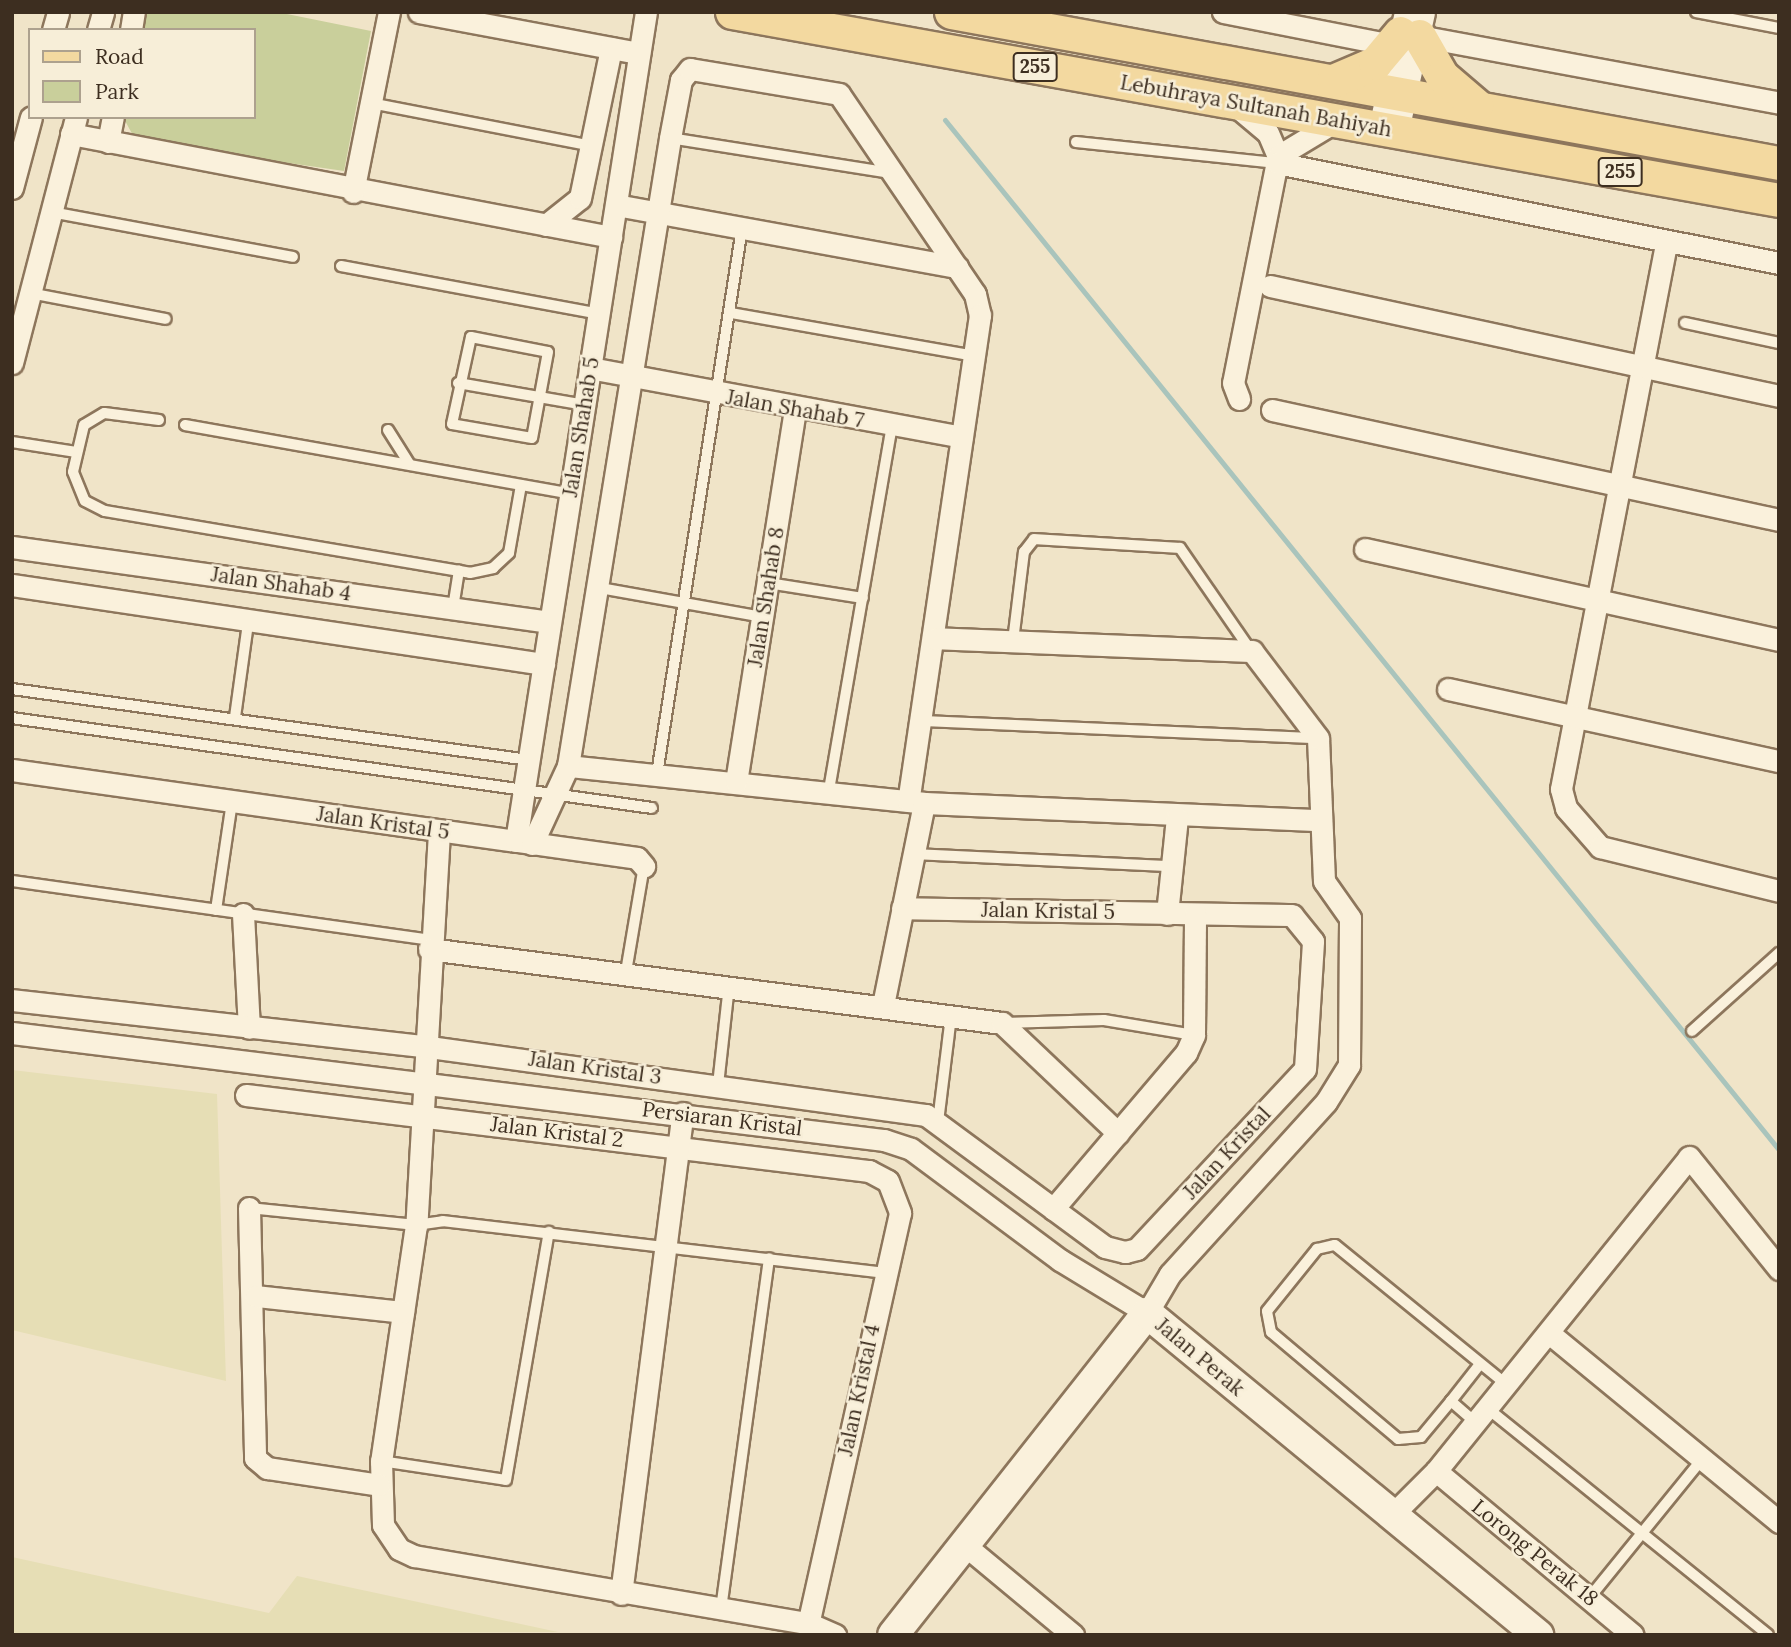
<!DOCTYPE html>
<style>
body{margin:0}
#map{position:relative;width:1791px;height:1647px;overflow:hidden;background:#f0e4c8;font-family:Lora,serif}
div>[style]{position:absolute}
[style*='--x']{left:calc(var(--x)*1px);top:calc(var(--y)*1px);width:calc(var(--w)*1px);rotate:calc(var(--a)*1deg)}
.farmland>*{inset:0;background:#e6deb5}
.green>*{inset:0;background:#c9cf9b}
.stream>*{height:5px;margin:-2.5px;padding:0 2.5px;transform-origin:2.5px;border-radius:2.5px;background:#a9c4bc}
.roads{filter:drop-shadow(2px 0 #8d765c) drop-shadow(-2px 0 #8d765c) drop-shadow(0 2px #8d765c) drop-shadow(0 -2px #8d765c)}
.lane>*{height:10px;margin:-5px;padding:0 5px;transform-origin:5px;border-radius:5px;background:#faf1dc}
.street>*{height:21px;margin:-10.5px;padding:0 10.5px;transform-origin:10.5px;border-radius:10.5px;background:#faf1dc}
.secondary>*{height:30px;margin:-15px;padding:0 15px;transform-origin:15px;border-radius:15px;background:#faf1dc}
.primary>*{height:33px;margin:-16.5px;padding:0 16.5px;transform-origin:16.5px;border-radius:16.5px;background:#f3d9a0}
span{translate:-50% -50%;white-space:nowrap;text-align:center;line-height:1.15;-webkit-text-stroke:5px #f7eed8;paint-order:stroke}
.shield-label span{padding:2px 5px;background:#f7eed8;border:2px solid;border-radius:5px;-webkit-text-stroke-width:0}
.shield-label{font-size:19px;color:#3d2e20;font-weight:700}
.street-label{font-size:21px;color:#3d2e20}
.frame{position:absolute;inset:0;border:14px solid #3d2e20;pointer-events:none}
.legend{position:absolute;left:28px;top:28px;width:228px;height:91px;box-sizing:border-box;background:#f7eed8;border:2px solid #ada18e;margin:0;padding:9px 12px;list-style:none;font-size:21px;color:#3d2e20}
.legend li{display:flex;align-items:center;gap:14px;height:35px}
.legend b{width:35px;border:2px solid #ada18e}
</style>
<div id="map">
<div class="farmland">
<div style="clip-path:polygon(12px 1070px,217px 1094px,226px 1381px,12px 1330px)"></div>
<div style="clip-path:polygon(12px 1557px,269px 1613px,297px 1576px,558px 1632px,12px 1635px)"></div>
</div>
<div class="green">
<div style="clip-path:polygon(146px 12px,277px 12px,371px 31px,344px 171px,136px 141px,123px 117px,254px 117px,254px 30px,142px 30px)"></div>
</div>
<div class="stream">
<div style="--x:945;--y:120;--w:1325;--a:51"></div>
</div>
<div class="roads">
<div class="lane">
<div style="--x:1696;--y:12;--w:85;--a:10.9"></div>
<div style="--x:371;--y:103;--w:225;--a:11"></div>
<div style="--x:670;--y:138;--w:225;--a:9"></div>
<div style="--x:1076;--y:142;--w:202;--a:6"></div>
<div style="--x:51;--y:212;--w:246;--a:10.5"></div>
<div style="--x:341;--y:266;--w:262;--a:10.5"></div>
<div style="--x:30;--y:293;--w:138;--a:10.8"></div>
<div style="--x:731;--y:313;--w:247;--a:10"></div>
<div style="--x:1685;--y:323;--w:96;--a:12"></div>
<div style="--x:471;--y:337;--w:78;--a:11"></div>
<div style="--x:548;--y:352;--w:87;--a:100.5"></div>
<div style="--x:532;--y:438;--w:81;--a:-170.1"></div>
<div style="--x:452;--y:424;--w:89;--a:-77.7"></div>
<div style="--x:458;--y:383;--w:129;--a:9.8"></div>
<div style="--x:159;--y:420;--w:55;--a:-172.7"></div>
<div style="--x:104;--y:413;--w:23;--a:149"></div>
<div style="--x:84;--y:425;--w:48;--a:103.2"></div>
<div style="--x:73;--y:472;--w:31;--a:68"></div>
<div style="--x:85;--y:501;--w:22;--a:27"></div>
<div style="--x:105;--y:511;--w:370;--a:9.6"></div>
<div style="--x:470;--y:573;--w:24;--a:-12"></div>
<div style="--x:493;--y:568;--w:22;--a:-43"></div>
<div style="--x:509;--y:553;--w:69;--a:-80"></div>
<div style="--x:185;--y:425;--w:392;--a:10.1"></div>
<div style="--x:388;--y:430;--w:41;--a:57.8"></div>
<div style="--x:12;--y:442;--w:65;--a:8.9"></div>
<div style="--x:768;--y:583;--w:96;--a:9"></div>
<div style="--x:600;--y:588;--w:166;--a:10.1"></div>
<div style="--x:453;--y:608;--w:38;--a:-81"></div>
<div style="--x:1013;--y:641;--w:90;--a:-83"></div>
<div style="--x:1024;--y:552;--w:16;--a:-52"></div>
<div style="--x:1034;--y:539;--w:146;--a:3.5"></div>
<div style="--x:1180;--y:548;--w:125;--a:55.4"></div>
<div style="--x:12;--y:689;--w:522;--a:7.82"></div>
<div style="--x:235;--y:717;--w:95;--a:-82.1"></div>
<div style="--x:12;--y:718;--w:646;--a:8"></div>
<div style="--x:923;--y:721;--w:395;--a:2.5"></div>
<div style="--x:657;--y:774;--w:553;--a:-81.15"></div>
<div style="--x:829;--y:790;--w:369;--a:-80.2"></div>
<div style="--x:913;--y:854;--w:259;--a:2.7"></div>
<div style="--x:12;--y:881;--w:422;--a:8"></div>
<div style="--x:216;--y:910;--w:109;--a:-81.6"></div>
<div style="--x:626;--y:972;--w:108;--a:-80.4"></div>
<div style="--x:1004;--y:1023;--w:100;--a:-1.7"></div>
<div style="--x:1104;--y:1020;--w:91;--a:9.5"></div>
<div style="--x:1692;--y:1031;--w:117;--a:-41.9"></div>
<div style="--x:718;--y:1085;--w:100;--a:-83.7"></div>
<div style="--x:938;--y:1122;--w:107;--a:-83"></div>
<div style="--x:249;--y:1208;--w:168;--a:5.8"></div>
<div style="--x:416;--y:1225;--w:27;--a:-8"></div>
<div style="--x:443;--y:1221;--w:445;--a:6.7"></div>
<div style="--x:1451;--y:1401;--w:47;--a:-51.9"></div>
<div style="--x:1487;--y:1408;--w:361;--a:38.9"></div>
<div style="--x:1475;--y:1422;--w:32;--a:-139"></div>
<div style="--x:1451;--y:1401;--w:47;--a:129.8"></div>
<div style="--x:1421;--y:1437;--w:23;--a:175"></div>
<div style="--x:1398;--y:1439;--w:166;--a:-139.9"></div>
<div style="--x:1271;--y:1332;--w:21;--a:-101"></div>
<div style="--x:1267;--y:1311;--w:80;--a:-51.1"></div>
<div style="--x:1317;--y:1249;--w:18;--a:-13"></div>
<div style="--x:1335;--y:1245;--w:222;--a:39.1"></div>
<div style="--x:381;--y:1461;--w:126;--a:8.6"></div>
<div style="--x:506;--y:1480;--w:252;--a:-80.2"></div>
<div style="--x:1590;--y:1597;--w:179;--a:-50.9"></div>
<div style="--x:721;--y:1609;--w:354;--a:-82.2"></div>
</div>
<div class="street">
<div style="--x:419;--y:12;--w:224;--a:10.6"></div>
<div style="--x:1223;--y:12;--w:171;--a:11.1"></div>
<div style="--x:53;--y:30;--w:19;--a:-74"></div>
<div style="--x:98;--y:30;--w:19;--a:-74"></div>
<div style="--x:131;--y:30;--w:18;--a:-81"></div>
<div style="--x:1419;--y:36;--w:366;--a:10.5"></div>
<div style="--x:1237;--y:107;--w:40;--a:40"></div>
<div style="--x:1268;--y:133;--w:25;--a:67"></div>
<div style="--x:1278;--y:156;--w:231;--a:101.2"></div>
<div style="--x:1233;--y:383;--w:17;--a:69"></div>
<div style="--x:1382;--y:114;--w:105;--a:-77.3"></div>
<div style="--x:1401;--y:117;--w:107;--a:-77.6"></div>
<div style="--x:71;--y:134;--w:550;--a:10.8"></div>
<div style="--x:108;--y:142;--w:25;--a:-79"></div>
<div style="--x:1278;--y:156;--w:68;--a:-31.1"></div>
<div style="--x:1277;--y:163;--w:512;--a:11.27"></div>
<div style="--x:12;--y:188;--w:73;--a:-75"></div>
<div style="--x:353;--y:192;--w:184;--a:-78.7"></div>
<div style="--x:616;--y:205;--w:347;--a:10.3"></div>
<div style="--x:546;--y:225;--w:43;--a:-38.5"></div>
<div style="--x:580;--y:198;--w:153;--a:-78.3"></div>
<div style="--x:1666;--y:244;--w:555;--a:100.91"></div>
<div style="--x:1561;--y:789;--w:20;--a:75"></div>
<div style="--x:1566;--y:808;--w:52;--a:48.9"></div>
<div style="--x:1600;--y:847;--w:184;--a:13.8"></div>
<div style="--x:1270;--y:286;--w:521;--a:12.19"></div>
<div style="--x:12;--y:363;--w:254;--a:-75.4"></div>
<div style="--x:590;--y:368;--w:378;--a:10.5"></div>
<div style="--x:1272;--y:410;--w:519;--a:12.24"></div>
<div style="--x:12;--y:547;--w:543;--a:7.94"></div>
<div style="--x:1365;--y:549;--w:424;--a:12.4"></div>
<div style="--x:12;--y:585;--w:538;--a:8.45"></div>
<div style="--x:1448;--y:689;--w:339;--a:12.3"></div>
<div style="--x:568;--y:766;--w:358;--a:5.9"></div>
<div style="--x:924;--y:803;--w:397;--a:2.5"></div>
<div style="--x:12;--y:770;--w:631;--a:8.01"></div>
<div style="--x:637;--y:858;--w:11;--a:49"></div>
<div style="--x:736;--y:782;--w:376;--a:-81"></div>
<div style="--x:439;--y:832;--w:394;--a:93.3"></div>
<div style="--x:416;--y:1225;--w:239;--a:98.4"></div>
<div style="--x:381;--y:1461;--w:64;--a:88.2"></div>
<div style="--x:383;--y:1525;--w:29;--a:56"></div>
<div style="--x:399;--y:1549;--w:17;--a:25"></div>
<div style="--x:414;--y:1556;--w:400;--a:9.7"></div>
<div style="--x:808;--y:1623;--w:30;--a:24"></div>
<div style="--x:516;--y:841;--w:839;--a:-81.09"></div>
<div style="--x:532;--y:844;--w:86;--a:-65.2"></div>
<div style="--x:568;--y:766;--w:636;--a:-80.77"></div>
<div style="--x:670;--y:138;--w:59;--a:-79.3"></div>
<div style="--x:681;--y:80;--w:14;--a:-51"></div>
<div style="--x:690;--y:69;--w:151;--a:9.5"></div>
<div style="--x:839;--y:94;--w:242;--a:55.8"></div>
<div style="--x:975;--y:294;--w:22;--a:77"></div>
<div style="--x:980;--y:315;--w:491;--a:98.4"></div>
<div style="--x:243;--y:914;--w:114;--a:87"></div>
<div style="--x:1167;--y:914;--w:97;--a:-84.1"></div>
<div style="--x:429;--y:949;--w:578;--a:7.36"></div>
<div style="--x:1002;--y:1023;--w:160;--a:43.5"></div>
<div style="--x:12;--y:1000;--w:413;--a:6.4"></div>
<div style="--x:422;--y:1046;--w:509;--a:7.8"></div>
<div style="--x:926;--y:1115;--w:222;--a:36.4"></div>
<div style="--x:1105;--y:1247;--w:21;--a:14"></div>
<div style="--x:1125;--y:1252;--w:12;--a:-14"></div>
<div style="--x:1137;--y:1249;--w:246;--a:-47"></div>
<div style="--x:1305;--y:1069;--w:128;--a:-86.4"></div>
<div style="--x:1313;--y:941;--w:33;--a:-129"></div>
<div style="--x:1292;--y:915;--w:390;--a:-179"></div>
<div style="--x:883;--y:1005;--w:206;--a:-78.5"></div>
<div style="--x:12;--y:1033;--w:879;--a:7"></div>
<div style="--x:884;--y:1140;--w:28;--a:18"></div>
<div style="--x:911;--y:1149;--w:186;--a:36.7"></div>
<div style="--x:1060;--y:1260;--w:102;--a:31.3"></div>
<div style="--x:1147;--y:1313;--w:45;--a:-59.5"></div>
<div style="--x:1170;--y:1274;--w:232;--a:-47.8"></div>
<div style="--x:1326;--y:1102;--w:44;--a:-58.1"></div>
<div style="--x:1349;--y:1065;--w:147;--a:-89.6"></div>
<div style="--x:1350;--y:918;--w:45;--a:-125.1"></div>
<div style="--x:1324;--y:881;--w:143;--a:-92.4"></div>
<div style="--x:1318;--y:738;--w:109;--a:-127.2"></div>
<div style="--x:1252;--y:651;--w:317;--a:-177.7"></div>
<div style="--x:246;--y:1095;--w:628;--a:6.96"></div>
<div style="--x:869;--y:1171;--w:21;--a:28"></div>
<div style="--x:888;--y:1181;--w:34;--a:69"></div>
<div style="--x:900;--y:1213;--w:420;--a:102.6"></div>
<div style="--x:249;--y:1208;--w:250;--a:88.6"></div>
<div style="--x:255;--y:1458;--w:16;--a:40"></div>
<div style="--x:267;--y:1468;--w:113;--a:8.6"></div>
<div style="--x:1053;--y:1209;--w:205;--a:-49.6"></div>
<div style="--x:1186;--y:1053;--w:20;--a:-66"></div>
<div style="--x:1194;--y:1035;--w:121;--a:-89.5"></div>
<div style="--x:256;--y:1296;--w:148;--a:6.2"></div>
<div style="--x:1549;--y:1333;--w:298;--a:39.4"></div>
<div style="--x:1436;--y:1471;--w:256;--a:39.8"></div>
<div style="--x:1392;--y:1515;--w:62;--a:-45"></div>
<div style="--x:1436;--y:1471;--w:403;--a:-51.1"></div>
<div style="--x:1689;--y:1157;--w:144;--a:51.2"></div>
<div style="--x:967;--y:1547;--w:138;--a:39.7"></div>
<div style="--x:621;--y:1594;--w:485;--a:-82.7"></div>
</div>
<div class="secondary">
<div style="--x:893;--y:1635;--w:410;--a:-51.7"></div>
<div style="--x:1147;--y:1313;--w:507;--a:39.47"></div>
</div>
<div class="primary">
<div style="--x:732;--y:12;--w:1064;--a:10.18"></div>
<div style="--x:951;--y:12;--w:842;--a:10.34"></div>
<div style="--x:1419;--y:36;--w:46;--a:60.1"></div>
<div style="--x:1442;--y:76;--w:45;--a:40.5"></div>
<div style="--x:1333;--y:81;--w:46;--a:-23.2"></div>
<div style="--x:1375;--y:63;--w:39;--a:-50"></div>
</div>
</div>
<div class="shield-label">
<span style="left:1035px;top:67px">255</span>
<span style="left:1620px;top:172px">255</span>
</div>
<div class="street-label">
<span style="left:1256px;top:106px;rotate:10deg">Lebuhraya Sultanah Bahiyah</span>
<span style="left:795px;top:409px;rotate:10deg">Jalan Shahab 7</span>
<span style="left:581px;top:427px;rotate:-81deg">Jalan Shahab 5</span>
<span style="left:281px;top:584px;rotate:8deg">Jalan Shahab 4</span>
<span style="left:766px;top:597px;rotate:-81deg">Jalan Shahab 8</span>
<span style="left:383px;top:823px;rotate:8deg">Jalan Kristal 5</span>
<span style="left:1048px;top:911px;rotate:1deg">Jalan Kristal 5</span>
<span style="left:595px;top:1068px;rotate:8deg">Jalan Kristal 3</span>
<span style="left:722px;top:1119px;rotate:7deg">Persiaran Kristal</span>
<span style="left:557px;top:1132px;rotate:7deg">Jalan Kristal 2</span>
<span style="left:1227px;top:1153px;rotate:-47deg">Jalan Kristal</span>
<span style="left:1200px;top:1357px;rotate:40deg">Jalan Perak</span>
<span style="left:859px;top:1390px;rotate:-78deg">Jalan Kristal 4</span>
<span style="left:1535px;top:1553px;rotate:39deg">Lorong Perak 18</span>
</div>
<div class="frame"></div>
<ul class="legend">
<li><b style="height:9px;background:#f3d9a0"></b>Road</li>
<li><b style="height:19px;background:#c9cf9b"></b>Park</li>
</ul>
</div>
